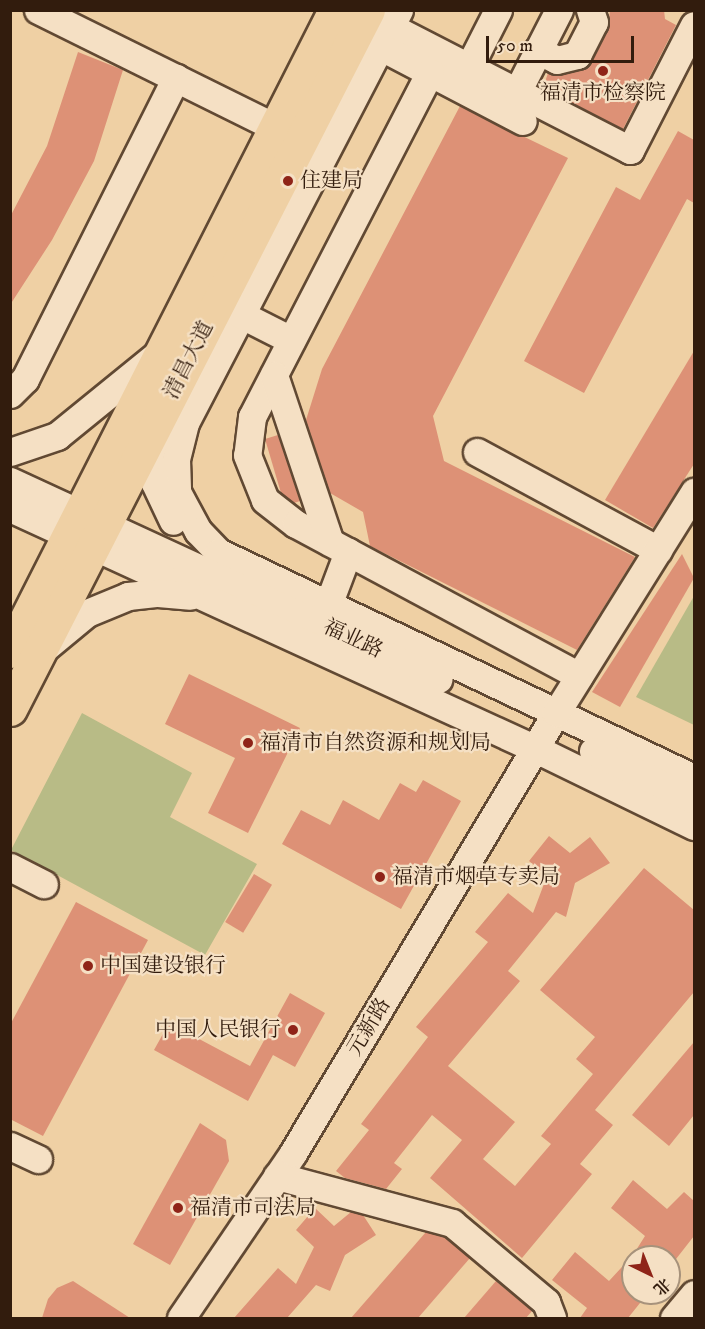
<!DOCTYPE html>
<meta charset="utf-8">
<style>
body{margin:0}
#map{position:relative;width:705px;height:1329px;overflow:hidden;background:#efd0a4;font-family:"IM FELL DW Pica","Noto Serif SC",serif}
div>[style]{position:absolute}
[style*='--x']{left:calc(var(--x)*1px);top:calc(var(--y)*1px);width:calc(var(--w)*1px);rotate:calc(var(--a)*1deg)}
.green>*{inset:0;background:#b8bb86}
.building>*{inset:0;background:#dd9176;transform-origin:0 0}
.roads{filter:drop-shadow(2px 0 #614933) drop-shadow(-2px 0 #614933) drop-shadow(0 2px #614933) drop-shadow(0 -2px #614933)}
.minor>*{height:27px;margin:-13.5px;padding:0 13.5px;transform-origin:13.5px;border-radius:13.5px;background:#f5e0c4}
.major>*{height:33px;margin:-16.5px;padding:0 16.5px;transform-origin:16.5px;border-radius:16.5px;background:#efd0a4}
.dots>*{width:16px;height:16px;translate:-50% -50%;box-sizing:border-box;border:3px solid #f5e0c4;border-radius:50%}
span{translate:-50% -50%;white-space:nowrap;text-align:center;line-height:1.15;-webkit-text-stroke:4.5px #f5e0c4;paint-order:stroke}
.poi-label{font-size:21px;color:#321c0d}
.left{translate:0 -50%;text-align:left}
.right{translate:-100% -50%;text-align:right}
.street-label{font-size:21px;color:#321c0d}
.frame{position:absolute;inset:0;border:12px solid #321c0d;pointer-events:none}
.north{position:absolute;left:621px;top:1245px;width:60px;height:60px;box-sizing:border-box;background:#f5e0c4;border:2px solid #a7927b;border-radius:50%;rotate:137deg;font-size:16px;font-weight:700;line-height:24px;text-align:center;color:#321c0d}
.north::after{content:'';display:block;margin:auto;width:21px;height:27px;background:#8f2418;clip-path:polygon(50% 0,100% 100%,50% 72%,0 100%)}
.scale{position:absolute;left:486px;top:36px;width:148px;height:27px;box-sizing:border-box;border:3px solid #321c0d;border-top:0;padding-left:8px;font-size:18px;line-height:21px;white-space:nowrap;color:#321c0d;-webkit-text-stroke:4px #f5e0c4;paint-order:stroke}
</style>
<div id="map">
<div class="green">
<div style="clip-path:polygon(694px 596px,694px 725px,636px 697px)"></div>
<div style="clip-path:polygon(82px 713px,192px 773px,170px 817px,257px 864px,205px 955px,11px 850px)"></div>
</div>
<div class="building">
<div style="clip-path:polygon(610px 10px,664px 10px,665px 19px,676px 25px,623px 129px,549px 91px,546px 79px,548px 73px,561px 75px,587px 67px,608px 29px)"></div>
<div style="clip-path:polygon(78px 52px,123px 70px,94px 161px,52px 240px,10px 305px,10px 217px,47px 146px)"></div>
<div style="clip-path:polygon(460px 106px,568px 158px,433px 416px,444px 461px,635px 557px,577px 650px,370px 546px,363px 512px,330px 493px,306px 420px,322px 369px)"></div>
<div style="clip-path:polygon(678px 131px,694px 140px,694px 203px,687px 199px,584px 393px,524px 361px,616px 187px,640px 200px)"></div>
<div style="clip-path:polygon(694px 351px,694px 464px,653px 528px,605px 500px)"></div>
<div style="clip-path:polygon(278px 435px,300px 501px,294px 503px,281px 493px,265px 439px)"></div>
<div style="clip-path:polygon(682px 554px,694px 578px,620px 707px,592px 692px)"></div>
<div style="clip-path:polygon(189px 674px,300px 728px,248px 833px,208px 813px,235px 758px,165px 724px)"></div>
<div style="clip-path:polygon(423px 780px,461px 801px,401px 909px,282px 844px,301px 810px,330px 825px,343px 800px,379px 820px,400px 783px,416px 792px)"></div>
<div style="clip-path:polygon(549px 836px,570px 853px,590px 837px,610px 863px,575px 883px,566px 917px,556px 912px,508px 971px,520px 981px,448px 1066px,515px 1122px,483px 1159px,515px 1186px,551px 1144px,541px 1136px,593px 1074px,576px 1059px,595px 1037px,540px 990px,644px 868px,694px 910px,694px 992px,595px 1110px,613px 1125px,580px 1164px,592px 1174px,522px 1258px,430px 1178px,462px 1140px,432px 1115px,394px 1163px,402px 1169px,386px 1189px,345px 1178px,336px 1171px,369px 1130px,361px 1124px,428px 1037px,416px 1027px,488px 942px,475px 932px,508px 893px,533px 913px,547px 876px,529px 861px)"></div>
<div style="left:254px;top:874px;width:21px;height:56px;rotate:31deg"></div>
<div style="clip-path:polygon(76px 902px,148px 940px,43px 1136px,10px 1119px,10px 1025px)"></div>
<div style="clip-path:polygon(290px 993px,325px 1013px,295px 1067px,273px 1055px,248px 1101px,154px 1050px,169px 1023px,250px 1066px)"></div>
<div style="clip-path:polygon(694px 1042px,694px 1115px,669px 1146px,632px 1115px)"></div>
<div style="clip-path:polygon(200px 1123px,226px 1140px,229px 1161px,170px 1265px,133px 1244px)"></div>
<div style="clip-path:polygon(633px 1180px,667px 1209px,684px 1192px,694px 1201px,694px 1236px,669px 1268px,669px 1257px,633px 1257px,633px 1293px,648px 1293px,628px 1318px,580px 1318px,587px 1308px,552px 1280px,575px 1252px,609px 1281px,633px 1255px,645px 1236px,611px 1208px)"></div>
<div style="clip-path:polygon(315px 1208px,334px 1226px,351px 1212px,363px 1215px,376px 1235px,345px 1255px,330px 1291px,316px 1285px,287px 1318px,234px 1318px,278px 1268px,296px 1284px,314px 1247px,296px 1230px)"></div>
<div style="clip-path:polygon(426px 1232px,445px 1237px,470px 1258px,418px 1318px,351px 1318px)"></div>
<div style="clip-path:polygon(73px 1281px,130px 1318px,42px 1318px,48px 1299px,57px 1288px)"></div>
<div style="clip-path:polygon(496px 1281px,532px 1311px,526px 1318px,464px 1318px)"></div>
</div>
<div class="roads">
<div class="minor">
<div style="--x:38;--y:10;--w:262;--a:26.3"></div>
<div style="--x:399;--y:10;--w:465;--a:117.4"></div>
<div style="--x:185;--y:423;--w:37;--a:104"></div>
<div style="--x:176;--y:459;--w:33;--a:88"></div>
<div style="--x:177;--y:492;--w:44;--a:61.7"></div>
<div style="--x:198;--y:531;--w:29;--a:46"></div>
<div style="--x:218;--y:552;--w:527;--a:25.4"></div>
<div style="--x:381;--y:22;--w:280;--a:27.2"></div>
<div style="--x:630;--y:150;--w:140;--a:-62.9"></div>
<div style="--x:364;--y:38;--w:179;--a:27.6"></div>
<div style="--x:538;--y:50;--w:21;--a:28"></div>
<div style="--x:557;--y:60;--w:21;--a:-14"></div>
<div style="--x:577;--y:55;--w:37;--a:-63"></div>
<div style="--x:594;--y:22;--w:13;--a:-108"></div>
<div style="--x:469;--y:67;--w:64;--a:-63"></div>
<div style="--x:430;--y:72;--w:388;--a:117.3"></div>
<div style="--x:252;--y:417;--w:38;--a:97"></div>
<div style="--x:247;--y:455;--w:48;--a:68.2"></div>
<div style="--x:265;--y:500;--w:39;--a:38"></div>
<div style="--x:296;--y:524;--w:321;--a:28.2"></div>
<div style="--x:517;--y:92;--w:92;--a:-62.9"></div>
<div style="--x:226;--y:307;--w:73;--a:26.9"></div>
<div style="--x:274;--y:375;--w:176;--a:71.5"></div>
<div style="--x:10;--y:394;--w:21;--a:-45"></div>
<div style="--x:25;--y:379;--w:337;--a:-63.4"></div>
<div style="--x:156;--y:433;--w:25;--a:106"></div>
<div style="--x:149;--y:457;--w:25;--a:78"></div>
<div style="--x:154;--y:481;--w:44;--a:64.6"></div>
<div style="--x:10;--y:452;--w:50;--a:-18.8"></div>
<div style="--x:57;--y:436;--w:130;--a:-39.1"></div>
<div style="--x:477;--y:452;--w:206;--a:28.4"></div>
<div style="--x:10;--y:481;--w:472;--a:24.8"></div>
<div style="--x:10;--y:508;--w:579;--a:24.62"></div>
<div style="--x:536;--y:749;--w:176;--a:26"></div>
<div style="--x:322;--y:621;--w:74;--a:-69.4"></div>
<div style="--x:47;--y:646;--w:52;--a:-39.5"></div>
<div style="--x:87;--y:613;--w:44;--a:-22.5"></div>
<div style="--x:128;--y:596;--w:30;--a:-6"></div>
<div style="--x:158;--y:593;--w:32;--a:5"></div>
<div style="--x:593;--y:751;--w:112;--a:25.9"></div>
<div style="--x:10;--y:867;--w:38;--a:27"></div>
<div style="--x:10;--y:1146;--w:31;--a:25"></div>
<div style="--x:277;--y:1176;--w:181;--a:15"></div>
<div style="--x:452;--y:1223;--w:123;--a:40"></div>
<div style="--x:546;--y:1302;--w:17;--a:69"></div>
<div style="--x:181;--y:1318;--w:199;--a:-55.8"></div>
<div style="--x:293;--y:1153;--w:513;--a:-59.13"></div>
<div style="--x:556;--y:713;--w:261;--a:-58"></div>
<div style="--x:674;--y:1318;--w:31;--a:-50"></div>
</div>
<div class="major">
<div style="--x:10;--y:651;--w:719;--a:-63.11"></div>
<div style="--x:10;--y:709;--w:785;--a:-62.88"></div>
</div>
</div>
<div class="dots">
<div style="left:603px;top:71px;background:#8f2418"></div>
<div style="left:288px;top:181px;background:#8f2418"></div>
<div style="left:248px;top:743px;background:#8f2418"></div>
<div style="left:380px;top:877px;background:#8f2418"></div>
<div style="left:88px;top:966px;background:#8f2418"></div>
<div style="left:293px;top:1030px;background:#8f2418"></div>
<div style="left:178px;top:1208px;background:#8f2418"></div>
</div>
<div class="poi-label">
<span style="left:603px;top:93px">福清市检察院</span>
<span class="left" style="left:300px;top:181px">住建局</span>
<span class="left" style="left:260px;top:743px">福清市自然资源和规划局</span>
<span class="left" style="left:392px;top:877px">福清市烟草专卖局</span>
<span class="left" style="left:100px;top:966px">中国建设银行</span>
<span class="right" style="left:281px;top:1030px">中国人民银行</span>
<span class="left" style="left:190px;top:1208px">福清市司法局</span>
</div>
<div class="street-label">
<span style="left:189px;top:360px;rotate:-63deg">清昌大道</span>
<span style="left:353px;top:639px;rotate:25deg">福业路</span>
<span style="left:369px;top:1027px;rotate:-59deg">元新路</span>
</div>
<div class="frame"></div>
<div class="north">北</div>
<div class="scale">50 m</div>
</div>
